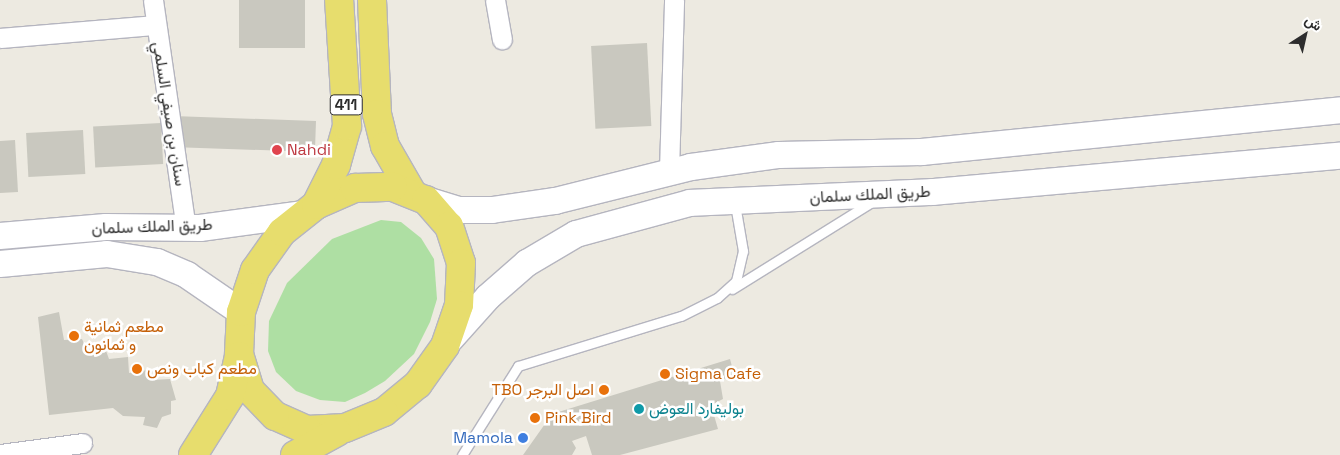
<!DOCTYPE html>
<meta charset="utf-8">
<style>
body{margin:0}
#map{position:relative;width:1340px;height:455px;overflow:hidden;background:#edeae1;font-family:"Space Grotesk",Vazirmatn,sans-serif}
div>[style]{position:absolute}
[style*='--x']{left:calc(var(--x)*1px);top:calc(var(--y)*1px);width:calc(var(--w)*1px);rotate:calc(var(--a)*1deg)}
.green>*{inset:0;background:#aedfa3}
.building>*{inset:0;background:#c9c8bf;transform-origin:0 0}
.roads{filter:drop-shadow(1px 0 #b5b5bf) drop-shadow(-1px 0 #b5b5bf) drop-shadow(0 1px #b5b5bf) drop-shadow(0 -1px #b5b5bf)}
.service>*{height:9px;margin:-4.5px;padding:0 4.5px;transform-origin:4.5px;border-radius:4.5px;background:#fff}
.minor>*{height:19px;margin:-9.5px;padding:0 9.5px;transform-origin:9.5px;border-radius:9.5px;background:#fff}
.secondary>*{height:26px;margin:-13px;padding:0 13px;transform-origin:13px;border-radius:13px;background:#fff}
.primary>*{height:28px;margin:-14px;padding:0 14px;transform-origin:14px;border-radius:14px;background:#e7dd6d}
.dots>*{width:14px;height:14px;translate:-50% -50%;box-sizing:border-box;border:2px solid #fff;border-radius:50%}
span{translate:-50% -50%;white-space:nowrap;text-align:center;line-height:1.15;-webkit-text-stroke:5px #fff;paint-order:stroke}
.shield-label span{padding:1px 4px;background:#fff;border:1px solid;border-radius:4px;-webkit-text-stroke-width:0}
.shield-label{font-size:15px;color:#2d2d2d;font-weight:700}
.street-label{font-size:16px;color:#2d2d2d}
.health-label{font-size:16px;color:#be3a42}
.left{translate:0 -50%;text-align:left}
.food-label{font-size:16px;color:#c56008}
.right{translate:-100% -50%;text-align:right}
.culture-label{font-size:16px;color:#0d838f}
.shop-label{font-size:16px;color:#366cbe}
.north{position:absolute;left:1280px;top:10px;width:50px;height:50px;-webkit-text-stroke:4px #fff;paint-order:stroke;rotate:35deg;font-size:14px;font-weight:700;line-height:20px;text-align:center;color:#2d2d2d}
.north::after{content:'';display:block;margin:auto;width:18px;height:22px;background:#2d2d2d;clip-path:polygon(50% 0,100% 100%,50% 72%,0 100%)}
</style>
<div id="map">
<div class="green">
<div style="clip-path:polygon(381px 220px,401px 222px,421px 238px,434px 259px,437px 299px,430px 322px,414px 354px,385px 381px,365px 393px,345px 402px,320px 400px,296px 391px,276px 372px,268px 351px,269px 321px,287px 283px,332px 239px)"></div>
</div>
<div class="building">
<div style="left:239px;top:0;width:66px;height:48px"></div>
<div style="left:647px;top:43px;width:83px;height:56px;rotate:87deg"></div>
<div style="left:316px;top:121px;width:31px;height:136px;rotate:92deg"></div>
<div style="left:161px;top:123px;width:41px;height:68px;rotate:87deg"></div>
<div style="left:83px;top:130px;width:44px;height:57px;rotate:87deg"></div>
<div style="clip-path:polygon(15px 140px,18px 192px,0 193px,0 141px)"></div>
<div style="clip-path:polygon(59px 312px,64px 340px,82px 339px,87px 350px,105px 348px,109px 359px,128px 357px,129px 373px,148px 370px,152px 380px,170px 379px,176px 400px,171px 401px,171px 414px,162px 417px,157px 428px,143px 425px,145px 417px,123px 416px,113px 408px,49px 415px,38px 317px)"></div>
<div style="clip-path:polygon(730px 359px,734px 374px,720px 381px,723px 399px,711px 405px,718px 429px,620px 455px,592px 455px,586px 436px,572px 441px,576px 448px,572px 455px,523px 455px,552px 414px)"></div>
</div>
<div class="roads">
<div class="service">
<div style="--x:732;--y:289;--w:165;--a:-31.9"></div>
<div style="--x:462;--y:455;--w:105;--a:-57.8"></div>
<div style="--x:518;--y:366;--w:170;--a:-17.1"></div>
<div style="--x:681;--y:316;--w:40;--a:-26.6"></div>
<div style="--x:717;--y:298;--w:25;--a:-42"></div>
<div style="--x:736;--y:281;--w:31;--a:-77"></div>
<div style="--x:743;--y:251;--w:48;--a:-99.7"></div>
</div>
<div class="minor">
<div style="--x:153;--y:0;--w:230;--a:81.8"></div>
<div style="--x:495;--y:0;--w:40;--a:80"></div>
<div style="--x:0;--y:38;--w:156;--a:-4.8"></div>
<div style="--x:669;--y:171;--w:171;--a:-88.3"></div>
<div style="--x:0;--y:454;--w:83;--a:-7.6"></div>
</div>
<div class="secondary">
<div style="--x:426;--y:200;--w:34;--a:17"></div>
<div style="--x:458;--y:210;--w:34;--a:0"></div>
<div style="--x:492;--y:210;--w:64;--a:-8.1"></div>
<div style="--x:555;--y:201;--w:140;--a:-14"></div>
<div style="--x:691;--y:167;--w:89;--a:-7.8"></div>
<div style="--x:779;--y:155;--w:143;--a:-1.2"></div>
<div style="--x:922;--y:152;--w:420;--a:-5.7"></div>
<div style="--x:0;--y:236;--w:106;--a:-4.9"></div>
<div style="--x:106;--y:227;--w:94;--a:0.6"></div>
<div style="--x:200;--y:228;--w:105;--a:-7.7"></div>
<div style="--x:0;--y:264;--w:107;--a:-5.3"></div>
<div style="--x:107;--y:254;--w:51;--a:9.1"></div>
<div style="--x:157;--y:262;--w:33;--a:23"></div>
<div style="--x:187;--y:275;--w:65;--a:34.4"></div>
<div style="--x:445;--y:345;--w:64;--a:-48.1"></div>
<div style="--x:488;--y:297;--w:52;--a:-41.1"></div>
<div style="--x:527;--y:263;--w:57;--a:-30.6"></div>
<div style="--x:576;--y:234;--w:118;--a:-15.2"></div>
<div style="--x:690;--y:203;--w:243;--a:-2.6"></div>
<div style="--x:933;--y:192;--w:409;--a:-5.1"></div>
</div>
<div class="primary">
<div style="--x:372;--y:0;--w:114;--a:87.5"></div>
<div style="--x:377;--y:114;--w:33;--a:76"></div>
<div style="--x:385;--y:146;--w:54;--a:60.1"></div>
<div style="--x:393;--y:187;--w:35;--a:22"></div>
<div style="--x:426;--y:200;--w:35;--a:49"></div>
<div style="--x:449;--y:226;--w:39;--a:72"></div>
<div style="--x:461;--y:263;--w:42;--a:92.7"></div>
<div style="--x:459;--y:305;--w:43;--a:108.9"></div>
<div style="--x:445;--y:346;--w:47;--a:125.4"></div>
<div style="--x:418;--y:384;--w:44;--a:140.5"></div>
<div style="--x:384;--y:412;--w:42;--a:157.7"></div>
<div style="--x:345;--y:428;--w:38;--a:177"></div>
<div style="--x:307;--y:430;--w:35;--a:-156"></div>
<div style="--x:275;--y:416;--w:36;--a:-134"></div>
<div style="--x:250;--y:390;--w:38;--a:-107"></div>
<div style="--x:239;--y:354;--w:42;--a:-87.3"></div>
<div style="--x:241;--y:312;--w:44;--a:-71.6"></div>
<div style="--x:255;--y:270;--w:47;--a:-54.6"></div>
<div style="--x:282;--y:232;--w:43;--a:-38.5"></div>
<div style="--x:316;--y:205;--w:43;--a:-23.6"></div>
<div style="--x:355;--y:188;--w:38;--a:-2"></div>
<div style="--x:316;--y:205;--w:45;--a:-63.4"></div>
<div style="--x:336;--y:165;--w:41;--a:-74.2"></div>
<div style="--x:347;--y:126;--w:126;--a:-93.6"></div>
<div style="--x:193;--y:455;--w:70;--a:-57.9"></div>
<div style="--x:230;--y:396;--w:41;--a:-77.3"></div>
<div style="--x:295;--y:455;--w:48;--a:-28.7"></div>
</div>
</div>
<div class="dots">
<div style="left:277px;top:150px;background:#e0444e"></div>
<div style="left:74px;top:336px;background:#e8710a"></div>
<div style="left:137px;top:369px;background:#e8710a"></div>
<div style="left:665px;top:374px;background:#e8710a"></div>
<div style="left:604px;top:390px;background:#e8710a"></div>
<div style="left:639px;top:409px;background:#0f9aa8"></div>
<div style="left:535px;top:418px;background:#e8710a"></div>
<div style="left:523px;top:438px;background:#3f7fe0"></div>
</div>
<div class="shield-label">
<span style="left:346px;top:105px">411</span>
</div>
<div class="street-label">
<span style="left:169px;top:114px;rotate:81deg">سنان بن صيفي السلمي</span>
<span style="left:870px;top:195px;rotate:-3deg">طريق الملك سلمان</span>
<span style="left:152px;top:227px;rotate:-2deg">طريق الملك سلمان</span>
</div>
<div class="health-label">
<span class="left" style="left:287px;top:150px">Nahdi</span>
</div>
<div class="food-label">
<span class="left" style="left:84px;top:336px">مطعم ثمانية<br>و ثمانون</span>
<span class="left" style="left:147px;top:369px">مطعم كباب ونص</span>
<span class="left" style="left:675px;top:374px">Sigma Cafe</span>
<span class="right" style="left:594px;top:390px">TBO اصل البرجر</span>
<span class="left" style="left:545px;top:418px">Pink Bird</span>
</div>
<div class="culture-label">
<span class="left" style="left:649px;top:409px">بوليفارد العوض</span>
</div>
<div class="shop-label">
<span class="right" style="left:513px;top:438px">Mamola</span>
</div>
<div class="north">ش</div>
</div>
